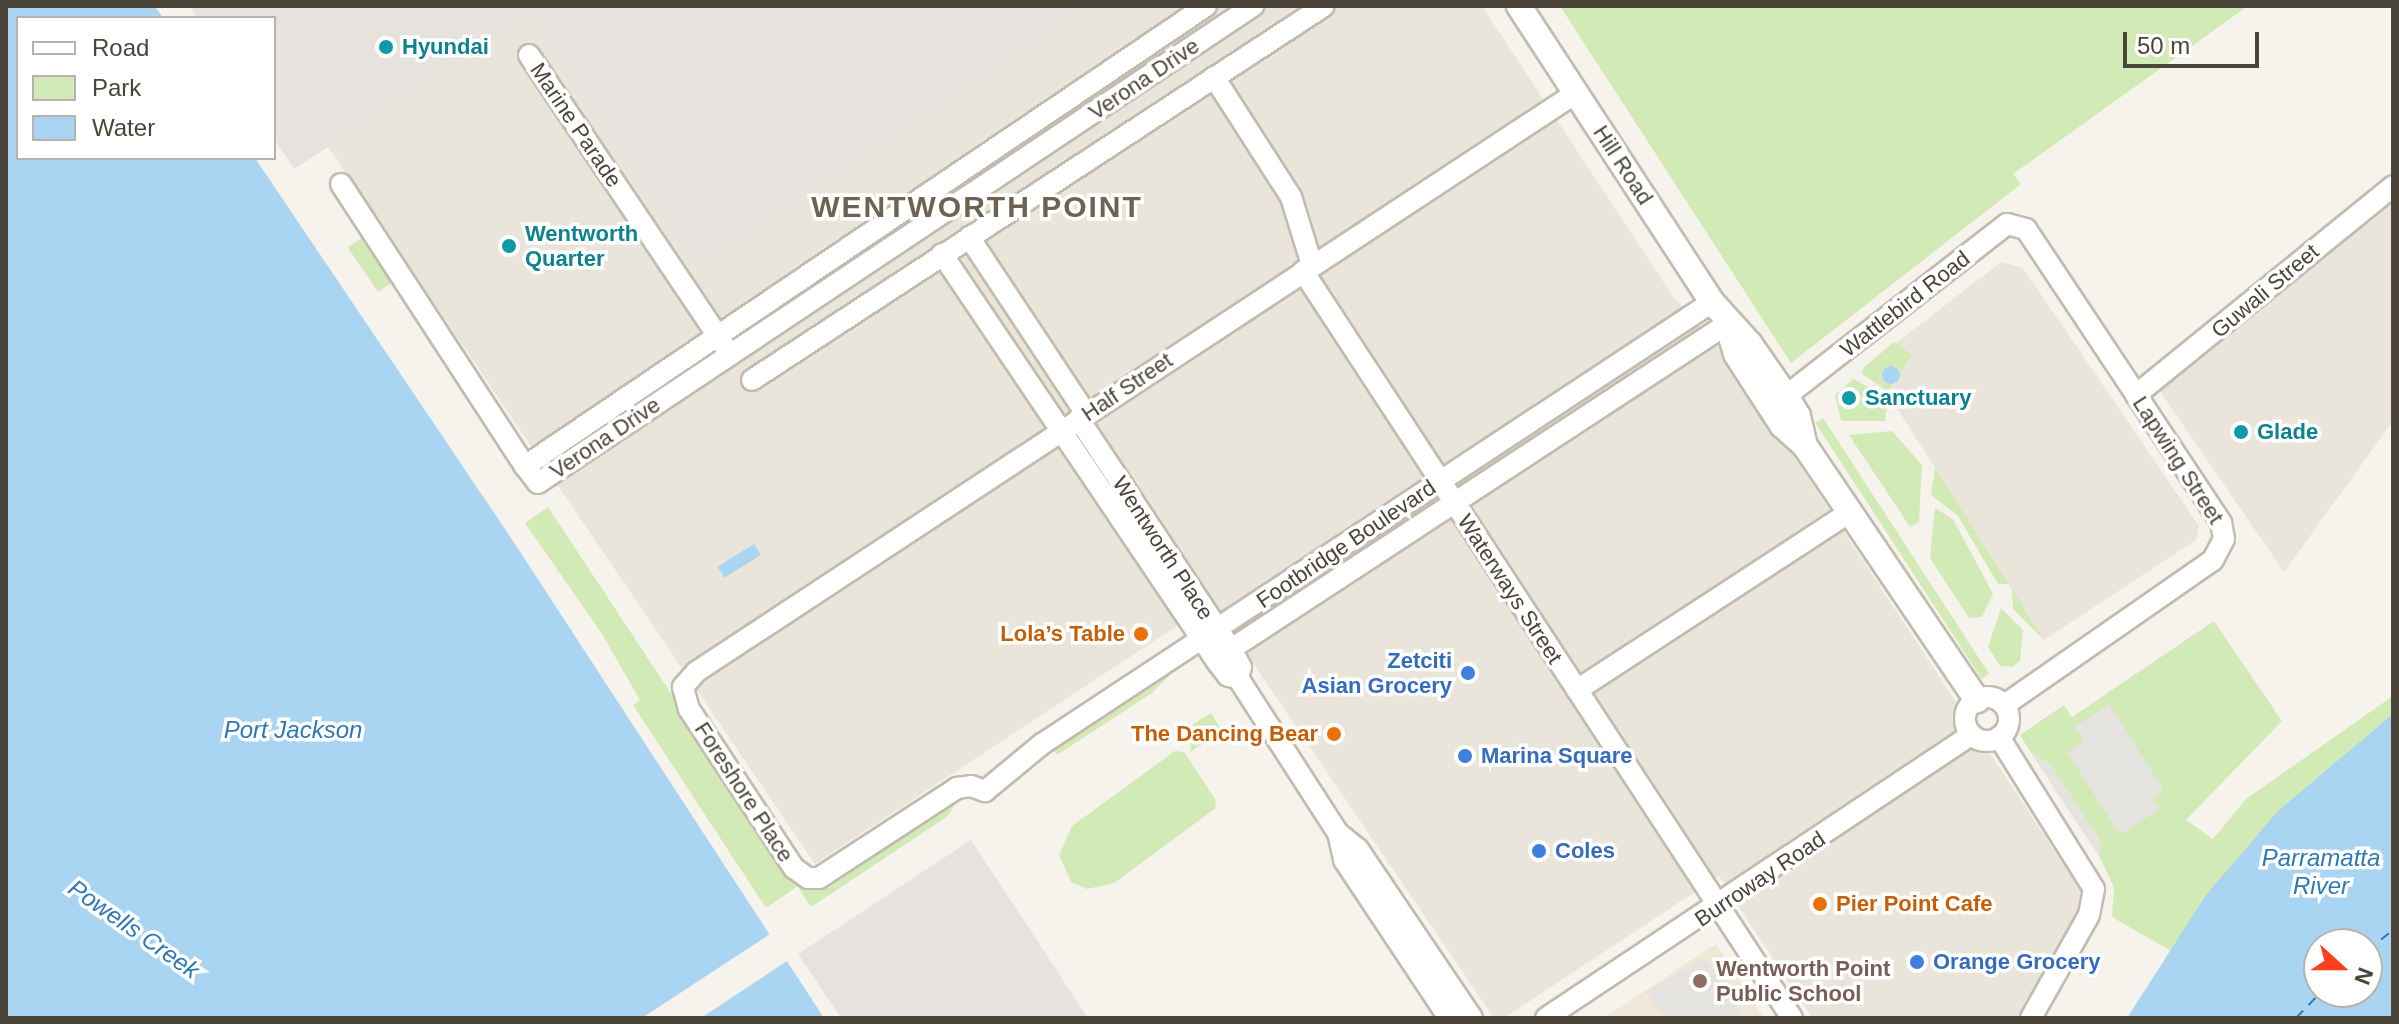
<!DOCTYPE html>
<meta charset="utf-8">
<style>
body{margin:0}
#map{position:relative;width:2399px;height:1024px;overflow:hidden;background:#f6f3ec;font-family:Arial,sans-serif}
div>[style]{position:absolute}
[style*='--x']{left:calc(var(--x)*1px);top:calc(var(--y)*1px);width:calc(var(--w)*1px);rotate:calc(var(--a)*1deg)}
.residential>*{inset:0;background:#eae5da}
.industrial>*{inset:0;background:#e6e2dd}
.education>*{inset:0;background:#efe8d6}
.green>*{inset:0;background:#d2eab5;transform-origin:0 0}
.parking>*{inset:0;background:#e5e3e0}
.water>*{inset:0;background:#a9d4f2;transform-origin:0 0}
.round{border-radius:50%}
.pier>*{inset:0;background:#f6f3ec}
.ferry>*{height:2px;margin-top:-1px;transform-origin:0;background:repeating-linear-gradient(90deg,#2e7ab2 0 10px,transparent 0 18px)}
.roads{filter:drop-shadow(2px 0 #c2bbae) drop-shadow(-2px 0 #c2bbae) drop-shadow(0 2px #c2bbae) drop-shadow(0 -2px #c2bbae)}
.minor>*{height:20px;margin:-10px;padding:0 10px;transform-origin:10px;border-radius:10px;background:#fff}
.minor>.ring{margin:-10px;padding:0;box-sizing:content-box;background:none;border:20px solid #fff;border-radius:50%}
.tertiary>*{height:24px;margin:-12px;padding:0 12px;transform-origin:12px;border-radius:12px;background:#fff}
.dots>*{width:22px;height:22px;translate:-50% -50%;box-sizing:border-box;border:4px solid #fff;border-radius:50%}
span{translate:-50% -50%;white-space:nowrap;text-align:center;line-height:1.15;-webkit-text-stroke:7px #fff;paint-order:stroke}
.culture-label{font-size:22px;color:#0d838f;font-weight:700}
.left{translate:0 -50%;text-align:left}
.street-label{font-size:22px;color:#4b4439}
.food-label{font-size:22px;color:#c56008;font-weight:700}
.right{translate:-100% -50%;text-align:right}
.shop-label{font-size:22px;color:#366cbe;font-weight:700}
.education-label{font-size:22px;color:#785e54;font-weight:700}
.water-label{font-size:24px;color:#2e7ab2;font-style:italic}
.district-label{font-size:30px;color:#6e6250;font-weight:700;letter-spacing:2px}
.frame{position:absolute;inset:0;border:8px solid #4b4439;pointer-events:none}
.legend{position:absolute;left:16px;top:16px;width:260px;height:144px;box-sizing:border-box;background:#fff;border:2px solid #b7b4b0;margin:0;padding:10px 14px;list-style:none;font-size:24px;color:#4b4439}
.legend li{display:flex;align-items:center;gap:16px;height:40px}
.legend b{width:40px;border:2px solid #b7b4b0}
.north{position:absolute;left:2303px;top:928px;width:80px;height:80px;box-sizing:border-box;background:#fff;border:2px solid #b7b4b0;border-radius:50%;rotate:111deg;font-size:22px;font-weight:700;line-height:32px;text-align:center;color:#4b4439}
.north::after{content:'';display:block;margin:auto;width:28px;height:36px;background:#fc3f1d;clip-path:polygon(50% 0,100% 100%,50% 72%,0 100%)}
.scale{position:absolute;left:2123px;top:32px;width:136px;height:36px;box-sizing:border-box;border:4px solid #4b4439;border-top:0;padding-left:10px;font-size:24px;line-height:28px;white-space:nowrap;color:#4b4439;-webkit-text-stroke:6px #fff;paint-order:stroke}
</style>
<div id="map">
<div class="residential">
<div style="clip-path:polygon(1088px 6px,1482px 6px,1674px 298px,1721px 350px,1760px 405px,2085px 897px,2022px 1018px,1812px 1018px,1719px 876px,1504px 1018px,1494px 1018px,1212px 603px,815px 864px,328px 147px,531px 16px,697px 270px)"></div>
<div style="clip-path:polygon(2393px 191px,2393px 421px,2284px 572px,2159px 390px)"></div>
<div style="clip-path:polygon(2001px 262px,2023px 268px,2199px 526px,2196px 540px,2044px 640px,1869px 364px)"></div>
</div>
<div class="industrial">
<div style="clip-path:polygon(189px 6px,1088px 6px,697px 270px,531px 16px,294px 169px,274px 138px,274px 18px,197px 18px)"></div>
<div style="clip-path:polygon(971px 840px,1088px 1018px,841px 1018px,798px 954px)"></div>
</div>
<div class="education">
<div style="clip-path:polygon(1716px 944px,1764px 1018px,1604px 1018px)"></div>
</div>
<div class="green">
<div style="clip-path:polygon(1560px 6px,2248px 6px,2013px 174px,2021px 184px,1791px 363px)"></div>
<div style="left:366px;top:235px;width:54px;height:22px;rotate:56deg"></div>
<div style="clip-path:polygon(1894px 342px,1912px 355px,1902px 371px,1894px 365px,1884px 382px,1893px 385px,1887px 391px,1862px 374px,1863px 368px)"></div>
<div style="clip-path:polygon(1853px 379px,1888px 397px,1885px 421px,1841px 421px,1835px 395px)"></div>
<div style="left:1823px;top:418px;width:305px;height:9px;rotate:57deg"></div>
<div style="clip-path:polygon(1892px 431px,1922px 465px,1919px 522px,1910px 527px,1849px 435px)"></div>
<div style="clip-path:polygon(1935px 468px,2009px 584px,1998px 584px,1958px 516px,1931px 495px)"></div>
<div style="clip-path:polygon(548px 507px,798px 886px,766px 908px,633px 705px,640px 700px,602px 634px,525px 523px)"></div>
<div style="clip-path:polygon(1935px 508px,1953px 519px,1993px 594px,1982px 617px,1969px 618px,1930px 558px)"></div>
<div style="clip-path:polygon(2012px 589px,2044px 640px,2013px 609px)"></div>
<div style="clip-path:polygon(2001px 608px,2023px 630px,2020px 661px,2012px 667px,2000px 666px,1988px 647px)"></div>
<div style="clip-path:polygon(2214px 621px,2282px 721px,2186px 820px,2213px 839px,2246px 799px,2393px 696px,2393px 718px,2222px 877px,2171px 951px,2112px 917px,2114px 887px,2100px 858px,2099px 839px,2050px 764px,2031px 753px,2020px 735px,2064px 705px,2072px 717px)"></div>
<div style="clip-path:polygon(1182px 663px,1152px 693px,1057px 755px,1052px 747px)"></div>
<div style="clip-path:polygon(1211px 713px,1222px 731px,1190px 752px,1193px 724px)"></div>
<div style="clip-path:polygon(1175px 751px,1184px 752px,1215px 799px,1216px 808px,1114px 883px,1087px 889px,1071px 882px,1059px 855px,1072px 826px)"></div>
<div style="clip-path:polygon(958px 799px,948px 816px,811px 907px,799px 889px,804px 885px,828px 888px)"></div>
</div>
<div class="parking">
<div style="clip-path:polygon(2109px 704px,2164px 790px,2153px 798px,2160px 809px,2120px 835px,2067px 752px,2084px 742px,2075px 727px)"></div>
<div style="clip-path:polygon(2031px 753px,2050px 764px,2086px 818px,2099px 839px,2100px 858px)"></div>
<div style="clip-path:polygon(1705px 958px,1744px 1018px,1664px 1018px,1646px 991px)"></div>
</div>
<div class="water">
<div style="clip-path:polygon(6px 6px,155px 6px,163px 18px,18px 18px,18px 158px,255px 158px,511px 538px,824px 1018px,6px 1018px)"></div>
<div class="round" style="left:1882px;top:366px;width:18px;height:18px"></div>
<div style="left:754px;top:544px;width:13px;height:43px;rotate:58deg"></div>
<div style="clip-path:polygon(evenodd,2393px 714px,2393px 1018px,2127px 1018px,2206px 895px,2278px 811px,2393px 714px,2367px 944px,2367px 992px,2319px 992px,2319px 944px,2367px 944px)"></div>
</div>
<div class="pier">
<div style="clip-path:polygon(773px 932px,790px 959px,701px 1018px,642px 1018px)"></div>
</div>
<div class="ferry">
<div style="--x:2367;--y:951;--w:33;--a:-39"></div>
<div style="--x:2296;--y:1018;--w:36;--a:-46"></div>
</div>
<div class="roads">
<div class="minor">
<div style="--x:1206;--y:6;--w:822;--a:145.96"></div>
<div style="--x:525;--y:466;--w:21;--a:53"></div>
<div style="--x:538;--y:483;--w:860;--a:-33.71"></div>
<div style="--x:529;--y:55;--w:353;--a:56.1"></div>
<div style="--x:1214;--y:77;--w:143;--a:57.3"></div>
<div style="--x:1291;--y:197;--w:71;--a:72.8"></div>
<div style="--x:1576;--y:93;--w:1053;--a:146.66"></div>
<div style="--x:696;--y:672;--w:20;--a:131"></div>
<div style="--x:683;--y:687;--w:23;--a:75"></div>
<div style="--x:689;--y:709;--w:191;--a:56.6"></div>
<div style="--x:794;--y:868;--w:17;--a:36"></div>
<div style="--x:808;--y:878;--w:11;--a:0"></div>
<div style="--x:819;--y:878;--w:165;--a:-33.1"></div>
<div style="--x:957;--y:788;--w:14;--a:-8"></div>
<div style="--x:971;--y:786;--w:15;--a:20"></div>
<div style="--x:985;--y:791;--w:74;--a:-39.5"></div>
<div style="--x:1042;--y:744;--w:803;--a:-33.41"></div>
<div style="--x:341;--y:184;--w:337;--a:56.9"></div>
<div style="--x:969;--y:237;--w:212;--a:56.5"></div>
<div style="--x:942;--y:254;--w:493;--a:56"></div>
<div style="--x:1218;--y:663;--w:16;--a:52"></div>
<div style="--x:1228;--y:676;--w:10;--a:11"></div>
<div style="--x:1238;--y:678;--w:11;--a:-75"></div>
<div style="--x:1241;--y:667;--w:21;--a:-119"></div>
<div style="--x:1231;--y:649;--w:276;--a:-123.5"></div>
<div style="--x:1303;--y:271;--w:893;--a:56.79"></div>
<div style="--x:752;--y:380;--w:683;--a:-33.18"></div>
<div style="--x:2136;--y:395;--w:331;--a:-39.1"></div>
<div style="--x:1786;--y:396;--w:280;--a:-37.9"></div>
<div style="--x:2007;--y:224;--w:20;--a:15"></div>
<div style="--x:2026;--y:229;--w:353;--a:56.4"></div>
<div style="--x:2221;--y:523;--w:16;--a:79"></div>
<div style="--x:2224;--y:539;--w:24;--a:118"></div>
<div style="--x:2213;--y:560;--w:254;--a:145.2"></div>
<div style="--x:1222;--y:655;--w:604;--a:-33.24"></div>
<div style="--x:1238;--y:678;--w:184;--a:57.2"></div>
<div style="--x:1338;--y:833;--w:26;--a:39"></div>
<div style="--x:1358;--y:849;--w:204;--a:56"></div>
<div style="--x:1577;--y:690;--w:326;--a:-33.1"></div>
<div class="ring" style="left:1965px;top:697px;width:24px;height:24px"></div>
<div style="--x:1999;--y:737;--w:179;--a:58"></div>
<div style="--x:2094;--y:889;--w:26;--a:101"></div>
<div style="--x:2089;--y:915;--w:118;--a:119.4"></div>
<div style="--x:1338;--y:833;--w:28;--a:77"></div>
<div style="--x:1344;--y:860;--w:190;--a:56.4"></div>
<div style="--x:1546;--y:1018;--w:511;--a:-33.66"></div>
</div>
<div class="tertiary">
<div style="--x:1519;--y:6;--w:353;--a:56.9"></div>
<div style="--x:1712;--y:302;--w:57;--a:47.9"></div>
<div style="--x:1750;--y:344;--w:63;--a:55.3"></div>
<div style="--x:1786;--y:396;--w:23;--a:59"></div>
<div style="--x:1798;--y:416;--w:31;--a:77"></div>
<div style="--x:1727;--y:324;--w:31;--a:73"></div>
<div style="--x:1736;--y:354;--w:85;--a:57.1"></div>
<div style="--x:1782;--y:425;--w:31;--a:42"></div>
<div style="--x:1805;--y:446;--w:307;--a:55.9"></div>
</div>
</div>
<div class="dots">
<div style="left:386px;top:47px;background:#0f9aa8"></div>
<div style="left:509px;top:246px;background:#0f9aa8"></div>
<div style="left:1849px;top:398px;background:#0f9aa8"></div>
<div style="left:2241px;top:432px;background:#0f9aa8"></div>
<div style="left:1141px;top:634px;background:#e8710a"></div>
<div style="left:1468px;top:673px;background:#3f7fe0"></div>
<div style="left:1334px;top:734px;background:#e8710a"></div>
<div style="left:1465px;top:756px;background:#3f7fe0"></div>
<div style="left:1539px;top:851px;background:#3f7fe0"></div>
<div style="left:1820px;top:904px;background:#e8710a"></div>
<div style="left:1917px;top:962px;background:#3f7fe0"></div>
<div style="left:1700px;top:981px;background:#8d6e63"></div>
</div>
<div class="culture-label">
<span class="left" style="left:402px;top:47px">Hyundai</span>
<span class="left" style="left:525px;top:246px">Wentworth<br>Quarter</span>
<span class="left" style="left:1865px;top:398px">Sanctuary</span>
<span class="left" style="left:2257px;top:432px">Glade</span>
</div>
<div class="street-label">
<span style="left:1144px;top:79px;rotate:-34deg">Verona Drive</span>
<span style="left:576px;top:125px;rotate:56deg">Marine Parade</span>
<span style="left:1623px;top:165px;rotate:57deg">Hill Road</span>
<span style="left:2265px;top:291px;rotate:-40deg">Guwali Street</span>
<span style="left:1905px;top:304px;rotate:-38deg">Wattlebird Road</span>
<span style="left:1127px;top:387px;rotate:-34deg">Half Street</span>
<span style="left:605px;top:438px;rotate:-34deg">Verona Drive</span>
<span style="left:2178px;top:460px;rotate:57deg">Lapwing Street</span>
<span style="left:1346px;top:544px;rotate:-34deg">Footbridge Boulevard</span>
<span style="left:1163px;top:548px;rotate:57deg">Wentworth Place</span>
<span style="left:1510px;top:589px;rotate:57deg">Waterways Street</span>
<span style="left:744px;top:792px;rotate:57deg">Foreshore Place</span>
<span style="left:1760px;top:879px;rotate:-34deg">Burroway Road</span>
</div>
<div class="food-label">
<span class="right" style="left:1125px;top:634px">Lola’s Table</span>
<span class="right" style="left:1318px;top:734px">The Dancing Bear</span>
<span class="left" style="left:1836px;top:904px">Pier Point Cafe</span>
</div>
<div class="shop-label">
<span class="right" style="left:1452px;top:673px">Zetciti<br>Asian Grocery</span>
<span class="left" style="left:1481px;top:756px">Marina Square</span>
<span class="left" style="left:1555px;top:851px">Coles</span>
<span class="left" style="left:1933px;top:962px">Orange Grocery</span>
</div>
<div class="education-label">
<span class="left" style="left:1716px;top:981px">Wentworth Point<br>Public School</span>
</div>
<div class="water-label">
<span style="left:293px;top:730px">Port Jackson</span>
<span style="left:2321px;top:872px">Parramatta<br>River</span>
<span style="left:134px;top:929px;rotate:35deg">Powells Creek</span>
</div>
<div class="district-label">
<span style="left:977px;top:207px">WENTWORTH POINT</span>
</div>
<div class="frame"></div>
<ul class="legend">
<li><b style="height:10px;background:#fff"></b>Road</li>
<li><b style="height:22px;background:#d2eab5"></b>Park</li>
<li><b style="height:22px;background:#a9d4f2"></b>Water</li>
</ul>
<div class="north">N</div>
<div class="scale">50 m</div>
</div>
